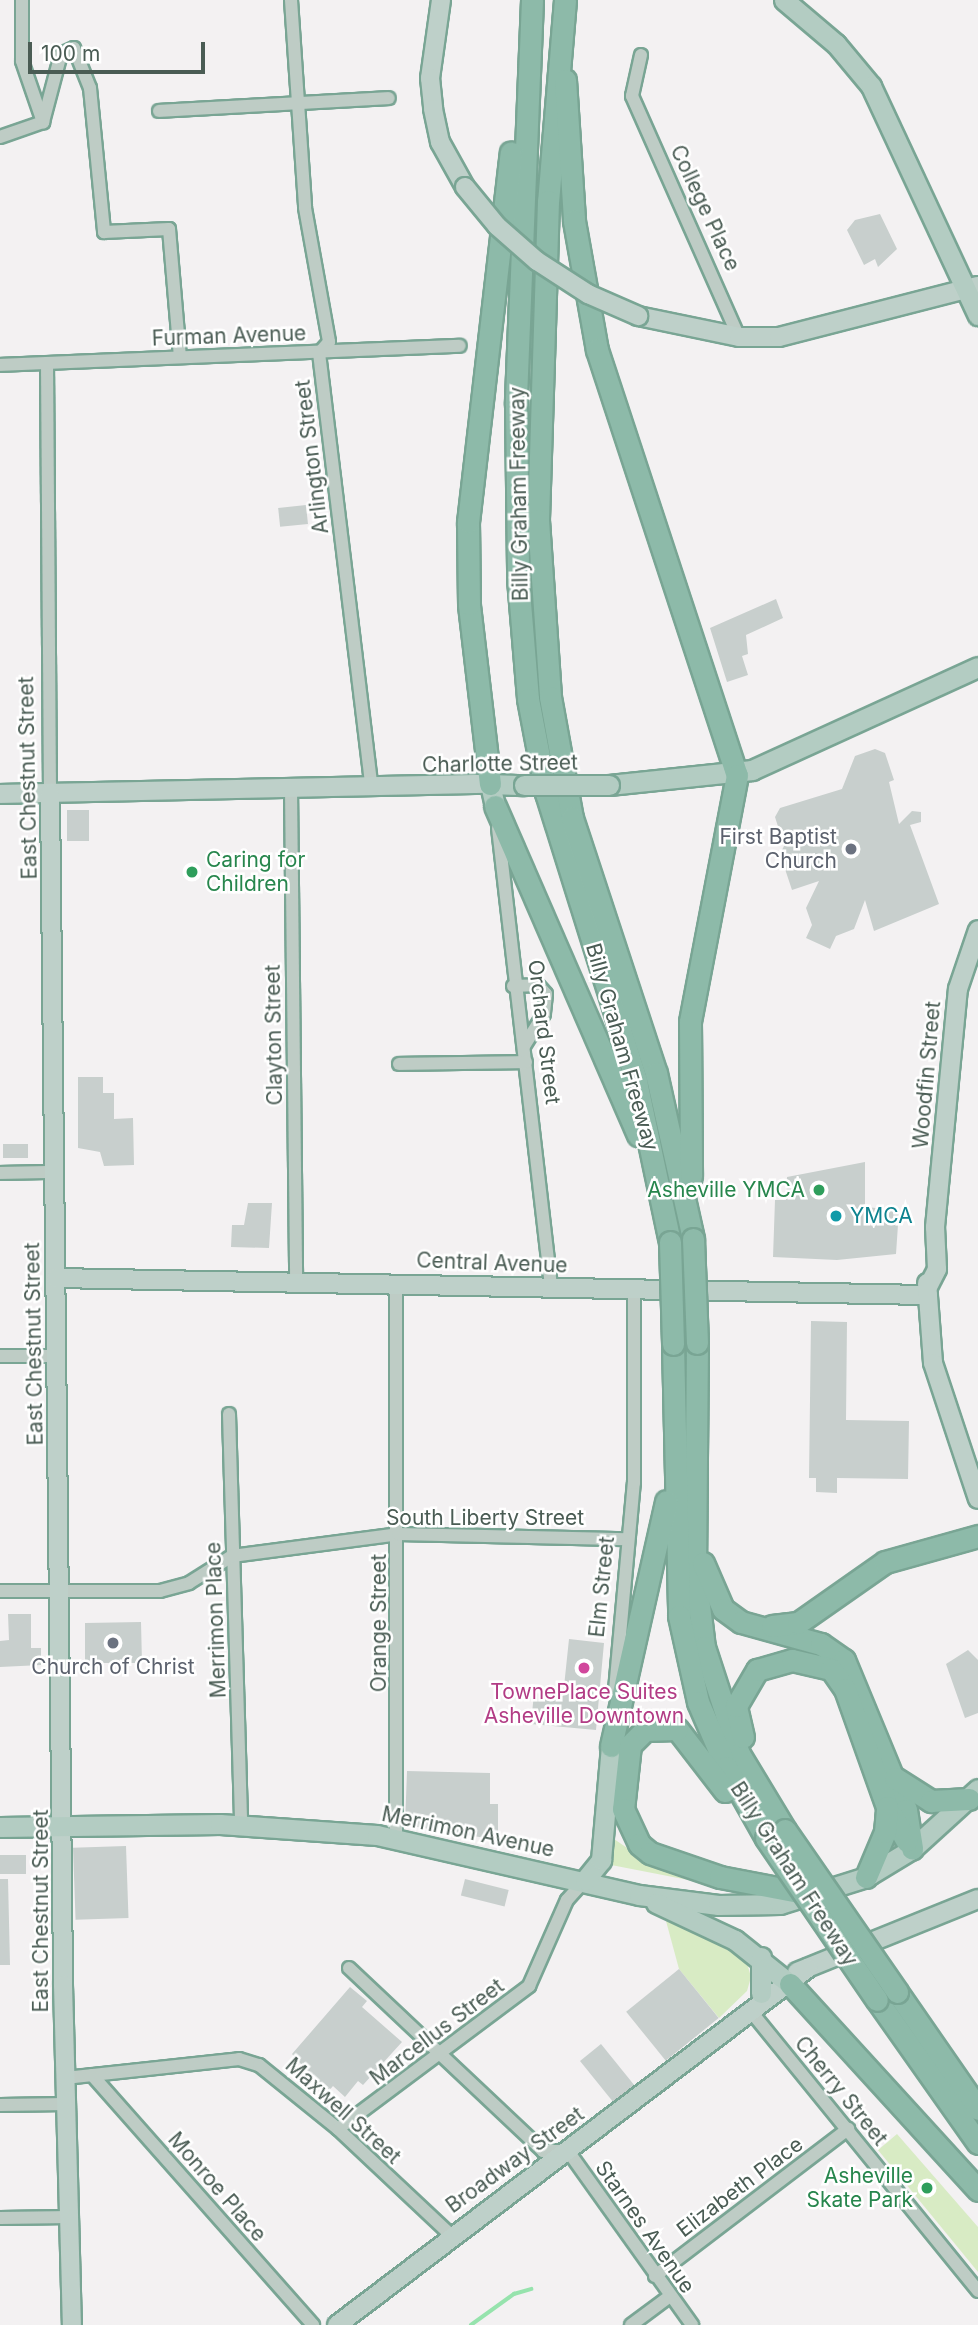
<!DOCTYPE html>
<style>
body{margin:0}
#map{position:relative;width:978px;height:2325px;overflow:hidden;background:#f3f1f2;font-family:Inter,sans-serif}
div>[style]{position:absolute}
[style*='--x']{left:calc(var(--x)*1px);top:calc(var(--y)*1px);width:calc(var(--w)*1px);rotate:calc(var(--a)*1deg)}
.green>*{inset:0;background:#d8ebc4}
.stream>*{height:3.5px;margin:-1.75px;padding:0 1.75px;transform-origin:1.75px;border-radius:1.75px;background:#96e3ad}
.building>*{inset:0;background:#c8cfcd;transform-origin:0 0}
.roads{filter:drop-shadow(2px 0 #79a594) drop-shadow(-2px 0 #79a594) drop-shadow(0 2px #79a594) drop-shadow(0 -2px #79a594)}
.street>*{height:12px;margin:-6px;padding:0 6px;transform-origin:6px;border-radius:6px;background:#beccc5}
.secondary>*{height:18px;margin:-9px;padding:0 9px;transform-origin:9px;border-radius:9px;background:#bed0c9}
.primary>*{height:19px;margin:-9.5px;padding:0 9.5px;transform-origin:9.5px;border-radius:9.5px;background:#b3ccc2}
.highway>*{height:21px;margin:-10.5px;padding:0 10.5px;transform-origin:10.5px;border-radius:10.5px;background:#8dbaa9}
.bridges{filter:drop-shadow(2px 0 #79a594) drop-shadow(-2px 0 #79a594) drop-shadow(0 2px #79a594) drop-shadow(0 -2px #79a594)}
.secondary-bridge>*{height:18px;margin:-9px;padding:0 9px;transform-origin:9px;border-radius:9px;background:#bed0c9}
.primary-bridge>*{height:19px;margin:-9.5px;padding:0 9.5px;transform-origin:9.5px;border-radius:9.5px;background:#b3ccc2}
.highway-bridge>*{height:21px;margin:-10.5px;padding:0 10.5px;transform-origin:10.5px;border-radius:10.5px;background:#8dbaa9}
.dots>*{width:19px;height:19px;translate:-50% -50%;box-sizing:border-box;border:4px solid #fff;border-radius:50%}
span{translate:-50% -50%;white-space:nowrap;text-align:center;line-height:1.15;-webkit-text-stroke:5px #fff;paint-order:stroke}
.street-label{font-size:21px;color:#4a5c54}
.worship-label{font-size:21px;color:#5b616d}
.right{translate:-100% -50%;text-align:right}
.leisure-label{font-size:21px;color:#27864d}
.left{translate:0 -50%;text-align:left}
.culture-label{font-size:21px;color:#0d838f}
.hotel-label{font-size:21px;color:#b23c85}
.scale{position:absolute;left:28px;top:42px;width:177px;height:32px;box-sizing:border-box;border:4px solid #4a5c54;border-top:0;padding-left:9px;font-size:21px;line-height:24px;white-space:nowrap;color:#4a5c54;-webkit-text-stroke:5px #fff;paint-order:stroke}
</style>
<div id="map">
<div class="green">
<div style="clip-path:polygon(611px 1837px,648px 1862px,709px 1884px,606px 1864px)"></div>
<div style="clip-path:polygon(666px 1921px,707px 1936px,747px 1963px,751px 1977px,747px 1991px,719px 2018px,679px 1969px)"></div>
<div style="clip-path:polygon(897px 2134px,978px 2227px,978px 2272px,878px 2150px)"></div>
</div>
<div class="stream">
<div style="--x:471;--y:2325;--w:53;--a:-35.8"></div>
<div style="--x:514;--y:2294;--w:18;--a:-16"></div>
</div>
<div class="building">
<div style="clip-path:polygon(880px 214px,897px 249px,878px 267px,875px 259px,864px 265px,847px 230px,855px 220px)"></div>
<div style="left:306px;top:505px;width:19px;height:28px;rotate:84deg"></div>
<div style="clip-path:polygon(776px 599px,783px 618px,746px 635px,748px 654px,742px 656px,748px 675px,727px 682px,710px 628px)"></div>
<div style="clip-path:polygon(875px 749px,885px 753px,894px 780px,889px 782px,899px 824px,912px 811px,921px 812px,921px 822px,910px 825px,939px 904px,874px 931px,865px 900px,854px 929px,836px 936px,830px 949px,806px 938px,812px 925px,806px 908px,819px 881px,792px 890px,780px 854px,788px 838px,781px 836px,775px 817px,780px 808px,842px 789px,855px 756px)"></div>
<div style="left:67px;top:810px;width:22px;height:31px"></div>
<div style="clip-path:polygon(78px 1077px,103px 1077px,103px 1093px,114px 1093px,114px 1119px,133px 1118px,134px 1165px,104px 1166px,100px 1152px,78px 1148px)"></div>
<div style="left:3px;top:1144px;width:25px;height:14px"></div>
<div style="clip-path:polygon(865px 1162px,865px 1207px,899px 1210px,896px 1254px,837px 1260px,773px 1257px,775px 1200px,786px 1200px,787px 1177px)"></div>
<div style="clip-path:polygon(248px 1203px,272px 1203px,269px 1248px,231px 1247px,232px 1225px,244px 1225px)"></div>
<div style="clip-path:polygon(811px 1321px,847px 1322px,846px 1420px,909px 1421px,908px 1479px,837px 1478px,837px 1493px,816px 1492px,816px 1478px,809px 1478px)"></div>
<div style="clip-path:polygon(8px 1614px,31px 1614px,31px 1648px,41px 1648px,41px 1665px,0 1667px,0 1641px,9px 1640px)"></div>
<div style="clip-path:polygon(141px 1622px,142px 1663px,101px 1663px,101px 1672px,85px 1673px,85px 1623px)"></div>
<div style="clip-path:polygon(569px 1639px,604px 1643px,596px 1730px,531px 1724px,534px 1693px,563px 1696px)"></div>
<div style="clip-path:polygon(968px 1650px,978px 1660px,978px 1713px,965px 1718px,946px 1664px)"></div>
<div style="clip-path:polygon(407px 1771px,490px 1773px,490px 1804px,498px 1804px,498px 1840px,405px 1825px)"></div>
<div style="left:126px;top:1846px;width:72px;height:53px;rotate:88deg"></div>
<div style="left:26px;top:1855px;width:19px;height:26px;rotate:90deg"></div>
<div style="clip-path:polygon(0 1879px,8px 1879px,10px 1965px,0 1965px)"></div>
<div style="left:465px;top:1879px;width:45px;height:17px;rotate:14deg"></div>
<div style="left:679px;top:1969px;width:63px;height:68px;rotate:51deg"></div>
<div style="clip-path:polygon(350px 1987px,367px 2001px,362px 2007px,402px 2042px,363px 2085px,358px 2081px,345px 2097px,333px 2086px,327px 2093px,292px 2054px)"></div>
<div style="left:601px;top:2044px;width:53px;height:27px;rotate:51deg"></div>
</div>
<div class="roads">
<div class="street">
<div style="--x:22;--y:0;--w:61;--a:90"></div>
<div style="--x:22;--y:61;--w:65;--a:71"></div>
<div style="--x:291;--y:0;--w:208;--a:86.1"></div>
<div style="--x:305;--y:208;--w:136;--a:79.8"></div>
<div style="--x:329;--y:342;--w:15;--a:132"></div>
<div style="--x:319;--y:353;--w:438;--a:83.1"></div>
<div style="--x:641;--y:55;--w:42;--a:102.4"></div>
<div style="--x:632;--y:96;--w:264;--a:66.1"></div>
<div style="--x:159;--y:111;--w:230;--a:-3.2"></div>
<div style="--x:0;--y:137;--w:46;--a:-19.2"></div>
<div style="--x:43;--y:122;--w:70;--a:-75.2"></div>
<div style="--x:61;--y:54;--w:14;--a:-25"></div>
<div style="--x:74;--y:48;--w:43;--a:68.2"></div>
<div style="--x:90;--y:88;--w:145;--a:84.4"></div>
<div style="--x:104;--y:232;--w:65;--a:-2.6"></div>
<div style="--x:169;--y:229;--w:128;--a:85.1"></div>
<div style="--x:47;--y:363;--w:431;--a:89.6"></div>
<div style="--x:0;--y:365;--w:460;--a:-2.4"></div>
<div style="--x:291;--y:788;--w:494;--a:89.4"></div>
<div style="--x:498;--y:828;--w:462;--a:83.4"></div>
<div style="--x:513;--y:986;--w:25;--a:-2"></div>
<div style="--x:538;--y:985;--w:12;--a:48"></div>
<div style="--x:546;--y:994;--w:20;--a:96"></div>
<div style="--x:544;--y:1014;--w:38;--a:122"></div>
<div style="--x:399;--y:1064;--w:127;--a:-0.9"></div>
<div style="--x:0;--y:1173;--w:54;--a:-1.1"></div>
<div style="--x:396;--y:1284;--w:553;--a:90"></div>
<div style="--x:0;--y:1356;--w:57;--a:0"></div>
<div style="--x:229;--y:1414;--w:411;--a:88.3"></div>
<div style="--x:0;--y:1591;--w:160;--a:0"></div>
<div style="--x:160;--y:1591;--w:30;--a:-15"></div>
<div style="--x:189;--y:1583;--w:51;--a:-32.1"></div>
<div style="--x:232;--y:1556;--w:167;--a:-7.5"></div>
<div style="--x:398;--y:1534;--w:229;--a:1.3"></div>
<div style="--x:615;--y:1690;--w:208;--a:-84.8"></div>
<div style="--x:634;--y:1483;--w:191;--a:-90"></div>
<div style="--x:349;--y:1968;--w:267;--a:43.3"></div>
<div style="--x:543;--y:2151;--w:25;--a:0"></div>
<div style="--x:568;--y:2151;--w:214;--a:54.5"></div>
<div style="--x:753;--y:2014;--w:357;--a:50.9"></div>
<div style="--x:92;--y:2075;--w:334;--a:48.5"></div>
<div style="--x:65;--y:2078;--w:175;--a:-6.2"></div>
<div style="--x:239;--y:2059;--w:21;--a:17"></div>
<div style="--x:259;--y:2065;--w:102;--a:39"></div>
<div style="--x:338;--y:2129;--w:155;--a:43.2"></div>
<div style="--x:0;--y:2105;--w:66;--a:-0.9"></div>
<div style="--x:338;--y:2129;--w:239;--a:-36.8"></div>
<div style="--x:529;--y:1986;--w:94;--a:-66.2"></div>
<div style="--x:567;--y:1900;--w:27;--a:-48"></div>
<div style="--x:0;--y:2218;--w:70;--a:-0.8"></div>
<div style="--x:655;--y:2276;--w:243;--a:-37.3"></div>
<div style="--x:631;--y:2325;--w:49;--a:-36.6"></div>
</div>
<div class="secondary">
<div style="--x:441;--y:0;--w:79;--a:98"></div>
<div style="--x:430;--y:78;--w:31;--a:84"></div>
<div style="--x:433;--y:109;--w:34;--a:78"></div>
<div style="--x:440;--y:142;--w:51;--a:60.9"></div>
<div style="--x:638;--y:316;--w:103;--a:11.7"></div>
<div style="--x:739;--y:337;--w:40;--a:0"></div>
<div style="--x:779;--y:337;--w:205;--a:-14.4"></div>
<div style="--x:0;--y:794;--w:490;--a:-1.2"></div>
<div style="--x:50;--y:794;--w:1191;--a:89.37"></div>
<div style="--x:63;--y:1985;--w:340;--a:88.5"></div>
<div style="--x:56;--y:1278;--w:872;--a:1.12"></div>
<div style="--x:927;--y:1283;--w:80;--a:85.7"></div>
<div style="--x:933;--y:1363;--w:143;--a:71.7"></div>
<div style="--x:928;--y:1287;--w:20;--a:-63"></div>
<div style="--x:937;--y:1269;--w:42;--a:-92.7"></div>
<div style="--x:935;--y:1227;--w:239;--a:-84.5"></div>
<div style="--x:958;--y:989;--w:62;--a:-71.3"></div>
<div style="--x:797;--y:1972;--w:195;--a:-22"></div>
<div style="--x:337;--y:2325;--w:591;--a:-37.16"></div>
</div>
<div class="primary">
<div style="--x:784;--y:0;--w:68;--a:40.2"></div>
<div style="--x:836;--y:44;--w:55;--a:50.2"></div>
<div style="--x:871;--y:86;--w:253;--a:65"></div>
<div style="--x:609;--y:785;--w:144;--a:-6"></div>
<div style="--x:752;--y:770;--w:248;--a:-24.5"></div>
<div style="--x:495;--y:806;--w:23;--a:-103"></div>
<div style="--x:490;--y:784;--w:34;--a:2"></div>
<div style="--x:0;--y:1827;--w:220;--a:-0.8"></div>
<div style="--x:220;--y:1824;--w:157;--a:4"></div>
<div style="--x:377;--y:1835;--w:269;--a:12.9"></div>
<div style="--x:639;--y:1895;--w:80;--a:7.2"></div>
<div style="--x:718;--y:1905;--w:62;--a:-0.9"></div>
<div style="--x:780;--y:1904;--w:90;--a:-17.4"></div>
<div style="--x:866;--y:1877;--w:54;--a:-31.3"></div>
<div style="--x:912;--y:1849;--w:89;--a:-42.3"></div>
<div style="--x:585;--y:1880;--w:26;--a:-51"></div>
<div style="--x:601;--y:1860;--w:114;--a:-85"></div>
<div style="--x:656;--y:1903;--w:87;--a:25.1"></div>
<div style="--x:735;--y:1940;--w:70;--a:38.7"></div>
<div style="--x:761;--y:1993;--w:36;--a:-90"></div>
</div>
<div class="highway">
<div style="--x:532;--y:0;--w:405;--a:92.3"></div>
<div style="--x:516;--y:405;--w:174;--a:89.3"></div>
<div style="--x:518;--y:579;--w:120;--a:85.2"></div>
<div style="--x:528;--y:699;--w:96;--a:79.2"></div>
<div style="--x:546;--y:793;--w:302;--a:72.6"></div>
<div style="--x:636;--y:1081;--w:165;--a:78.1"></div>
<div style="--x:565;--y:0;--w:202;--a:94.8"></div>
<div style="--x:548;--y:201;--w:319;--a:91.8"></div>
<div style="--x:538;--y:520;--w:177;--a:86.1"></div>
<div style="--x:550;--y:697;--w:123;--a:79.7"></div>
<div style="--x:572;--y:818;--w:268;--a:71.8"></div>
<div style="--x:656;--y:1073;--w:170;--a:77.4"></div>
<div style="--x:565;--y:80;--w:141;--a:86.3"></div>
<div style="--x:574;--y:221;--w:131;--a:79.9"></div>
<div style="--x:597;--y:350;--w:447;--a:71.8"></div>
<div style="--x:737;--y:775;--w:251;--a:100.8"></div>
<div style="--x:690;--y:1022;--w:154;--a:89.6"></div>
<div style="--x:490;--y:784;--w:181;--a:-96.7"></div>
<div style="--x:469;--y:604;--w:82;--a:-90.7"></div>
<div style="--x:468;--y:522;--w:372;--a:-83.4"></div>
<div style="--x:495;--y:806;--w:359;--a:66.5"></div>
<div style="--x:697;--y:1343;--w:229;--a:90.5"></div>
<div style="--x:695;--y:1572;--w:76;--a:83.2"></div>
<div style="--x:704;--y:1647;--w:113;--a:71.9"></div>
<div style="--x:739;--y:1754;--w:89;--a:58.8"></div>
<div style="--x:673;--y:1344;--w:272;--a:88.7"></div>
<div style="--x:679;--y:1616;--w:88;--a:77.5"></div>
<div style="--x:698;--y:1702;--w:71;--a:66.7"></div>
<div style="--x:726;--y:1767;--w:81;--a:60.6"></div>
<div style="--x:703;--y:1563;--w:50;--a:66.5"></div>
<div style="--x:723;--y:1609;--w:22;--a:36"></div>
<div style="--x:741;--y:1622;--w:83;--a:15.4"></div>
<div style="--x:821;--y:1644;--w:28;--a:35"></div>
<div style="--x:844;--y:1660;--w:162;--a:67.5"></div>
<div style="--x:906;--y:1810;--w:39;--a:81"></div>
<div style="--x:772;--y:1626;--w:26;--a:-7"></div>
<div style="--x:798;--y:1623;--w:106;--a:-35"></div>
<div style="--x:885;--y:1562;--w:97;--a:-15.6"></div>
<div style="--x:743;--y:1737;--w:32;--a:-103"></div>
<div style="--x:736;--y:1706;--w:42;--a:-59.7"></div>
<div style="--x:757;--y:1670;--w:36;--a:-16"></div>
<div style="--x:792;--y:1660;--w:40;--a:13"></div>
<div style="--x:831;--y:1669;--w:24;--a:55"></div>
<div style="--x:845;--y:1689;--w:125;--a:70.4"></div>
<div style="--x:887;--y:1807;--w:39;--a:60"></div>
<div style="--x:611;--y:1746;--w:251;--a:-77.3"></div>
<div style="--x:895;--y:1778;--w:43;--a:32.6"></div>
<div style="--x:931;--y:1801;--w:38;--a:-3"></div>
<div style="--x:725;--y:1791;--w:78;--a:-127.7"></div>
<div style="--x:677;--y:1729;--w:32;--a:178"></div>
<div style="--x:645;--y:1730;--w:21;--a:135"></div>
<div style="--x:630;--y:1745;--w:64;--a:96.2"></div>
<div style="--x:623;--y:1809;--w:38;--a:65"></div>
<div style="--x:639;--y:1844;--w:14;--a:39"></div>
<div style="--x:650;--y:1853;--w:74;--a:18.9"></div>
<div style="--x:720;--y:1877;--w:96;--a:10.8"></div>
<div style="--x:866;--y:1877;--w:49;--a:-67.1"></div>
<div style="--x:885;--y:1832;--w:25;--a:-85"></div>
<div style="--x:790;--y:1984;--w:279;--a:47.6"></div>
<div style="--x:897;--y:1992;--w:142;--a:55.3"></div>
<div style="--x:877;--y:2000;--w:175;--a:54.8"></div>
</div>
</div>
<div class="bridges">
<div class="secondary-bridge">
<div style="--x:465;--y:187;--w:50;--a:50.6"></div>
<div style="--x:497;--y:226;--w:53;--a:41.2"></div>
<div style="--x:537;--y:261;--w:61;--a:32.9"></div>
<div style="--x:588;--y:294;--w:55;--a:23.7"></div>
</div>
<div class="primary-bridge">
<div style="--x:524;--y:785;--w:85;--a:0"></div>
</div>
<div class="highway-bridge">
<div style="--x:693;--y:1239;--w:104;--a:87.8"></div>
<div style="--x:670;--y:1242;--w:102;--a:88.3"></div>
<div style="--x:785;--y:1830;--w:197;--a:55.3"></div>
<div style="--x:766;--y:1838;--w:196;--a:55.6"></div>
</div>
</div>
<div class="dots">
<div style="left:851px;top:849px;background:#6b7280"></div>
<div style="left:192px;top:872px;background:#2e9e5b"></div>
<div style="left:819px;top:1190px;background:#2e9e5b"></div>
<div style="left:836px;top:1216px;background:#0f9aa8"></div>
<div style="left:113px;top:1643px;background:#6b7280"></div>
<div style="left:584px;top:1668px;background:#d1479c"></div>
<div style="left:927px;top:2188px;background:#2e9e5b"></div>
</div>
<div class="street-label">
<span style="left:705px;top:208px;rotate:65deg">College Place</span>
<span style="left:229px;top:336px;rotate:-2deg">Furman Avenue</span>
<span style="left:312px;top:457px;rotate:-97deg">Arlington Street</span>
<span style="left:519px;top:494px;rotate:-91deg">Billy Graham Freeway</span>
<span style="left:500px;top:764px;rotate:-1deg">Charlotte Street</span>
<span style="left:28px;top:778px;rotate:-91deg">East Chestnut Street</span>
<span style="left:544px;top:1032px;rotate:83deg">Orchard Street</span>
<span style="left:274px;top:1035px;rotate:-91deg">Clayton Street</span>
<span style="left:622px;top:1047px;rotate:74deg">Billy Graham Freeway</span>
<span style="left:927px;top:1075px;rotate:-85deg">Woodfin Street</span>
<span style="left:492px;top:1263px;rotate:2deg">Central Avenue</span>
<span style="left:34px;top:1344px;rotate:-91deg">East Chestnut Street</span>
<span style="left:485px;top:1518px">South Liberty Street</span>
<span style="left:602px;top:1587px;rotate:-84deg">Elm Street</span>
<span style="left:216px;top:1620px;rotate:-92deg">Merrimon Place</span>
<span style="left:379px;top:1623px;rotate:-90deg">Orange Street</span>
<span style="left:468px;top:1832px;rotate:12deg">Merrimon Avenue</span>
<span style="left:794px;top:1874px;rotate:57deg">Billy Graham Freeway</span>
<span style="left:41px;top:1911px;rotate:-90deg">East Chestnut Street</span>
<span style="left:437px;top:2032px;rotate:-37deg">Marcellus Street</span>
<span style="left:841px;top:2091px;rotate:51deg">Cherry Street</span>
<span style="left:343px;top:2111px;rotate:42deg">Maxwell Street</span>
<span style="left:515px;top:2160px;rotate:-36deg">Broadway Street</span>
<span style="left:217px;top:2187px;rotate:49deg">Monroe Place</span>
<span style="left:740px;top:2187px;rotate:-37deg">Elizabeth Place</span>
<span style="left:645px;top:2227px;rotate:55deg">Starnes Avenue</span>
</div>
<div class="worship-label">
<span class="right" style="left:837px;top:849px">First Baptist<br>Church</span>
<span style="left:113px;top:1667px">Church of Christ</span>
</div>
<div class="leisure-label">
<span class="left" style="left:206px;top:872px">Caring for<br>Children</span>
<span class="right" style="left:805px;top:1190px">Asheville YMCA</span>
<span class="right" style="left:913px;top:2188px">Asheville<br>Skate Park</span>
</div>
<div class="culture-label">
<span class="left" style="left:850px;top:1216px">YMCA</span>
</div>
<div class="hotel-label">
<span style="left:584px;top:1704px">TownePlace Suites<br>Asheville Downtown</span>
</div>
<div class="scale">100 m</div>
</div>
